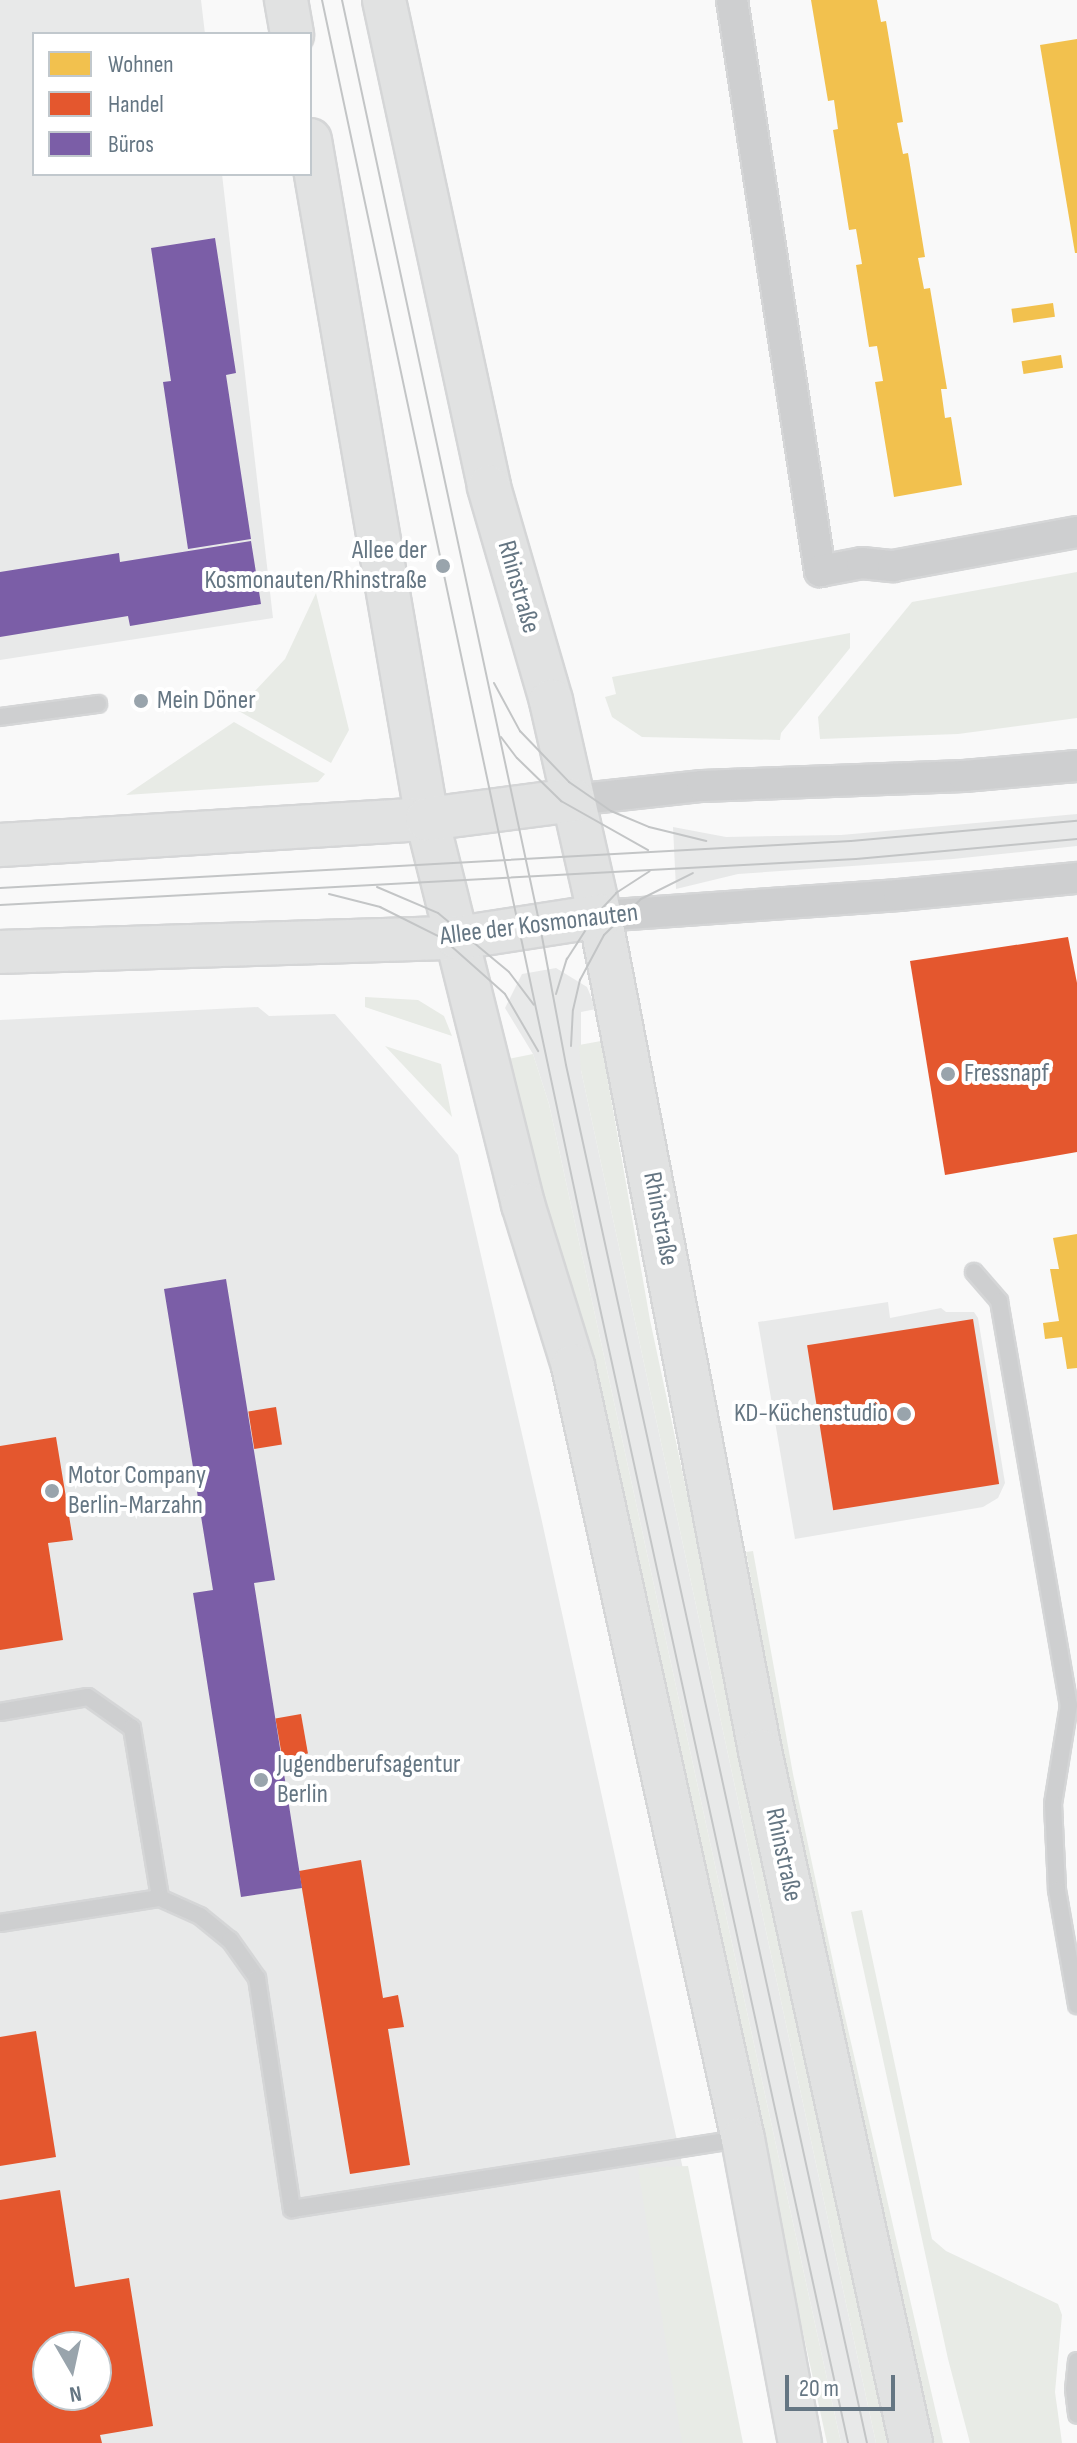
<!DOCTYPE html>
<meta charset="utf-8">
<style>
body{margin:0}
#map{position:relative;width:1077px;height:2443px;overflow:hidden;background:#f9f9f9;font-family:"Sofia Sans Condensed",sans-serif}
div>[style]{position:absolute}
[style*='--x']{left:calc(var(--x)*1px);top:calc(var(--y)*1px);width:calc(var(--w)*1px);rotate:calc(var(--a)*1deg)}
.built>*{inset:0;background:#e8e9e9}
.green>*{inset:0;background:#e8ebe6}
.homes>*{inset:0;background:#f2c14e;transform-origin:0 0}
.shops>*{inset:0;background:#e4572e;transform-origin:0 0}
.offices>*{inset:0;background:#7b5ea7}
.roads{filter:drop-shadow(2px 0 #d5d6d7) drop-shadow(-2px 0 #d5d6d7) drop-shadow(0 2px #d5d6d7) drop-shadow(0 -2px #d5d6d7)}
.lane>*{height:16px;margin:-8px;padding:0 8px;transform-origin:8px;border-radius:8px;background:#cecfd0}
.street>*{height:30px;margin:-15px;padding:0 15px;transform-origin:15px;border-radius:15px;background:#cecfd0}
.secondary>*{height:42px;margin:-21px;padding:0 21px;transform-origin:21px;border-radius:21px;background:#e1e2e2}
.tram>*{height:2px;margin:-1px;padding:0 1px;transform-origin:1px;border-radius:1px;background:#c3c5c6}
.dots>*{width:22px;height:22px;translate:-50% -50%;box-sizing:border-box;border:4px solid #fff;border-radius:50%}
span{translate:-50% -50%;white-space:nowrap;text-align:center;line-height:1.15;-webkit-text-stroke:8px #fff;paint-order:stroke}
.poi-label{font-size:26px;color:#657683}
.right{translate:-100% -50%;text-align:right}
.left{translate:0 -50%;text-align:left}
.street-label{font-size:26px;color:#657683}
.legend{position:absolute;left:32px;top:32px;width:280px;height:144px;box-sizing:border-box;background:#fff;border:2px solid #c1c8cd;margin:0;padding:10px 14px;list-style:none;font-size:24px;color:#657683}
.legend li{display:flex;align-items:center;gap:16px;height:40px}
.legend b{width:40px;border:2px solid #c1c8cd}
.north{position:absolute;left:32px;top:2331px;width:80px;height:80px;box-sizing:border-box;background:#fff;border:2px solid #c1c8cd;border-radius:50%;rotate:171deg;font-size:22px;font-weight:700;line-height:32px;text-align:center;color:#657683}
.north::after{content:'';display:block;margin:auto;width:28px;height:36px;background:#99a4ac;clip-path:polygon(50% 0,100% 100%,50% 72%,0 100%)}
.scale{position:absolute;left:785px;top:2375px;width:110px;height:36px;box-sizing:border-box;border:4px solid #657683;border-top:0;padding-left:10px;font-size:24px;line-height:28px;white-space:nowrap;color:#657683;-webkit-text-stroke:6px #fff;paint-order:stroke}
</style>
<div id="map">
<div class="built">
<div style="clip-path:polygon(0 0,201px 0,205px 34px,34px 34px,34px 174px,222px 174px,273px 618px,0 660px)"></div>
<div style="clip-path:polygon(1077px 814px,1077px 846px,953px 859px,738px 874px,676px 889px,673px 827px,726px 837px,841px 835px)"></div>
<div style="clip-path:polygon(556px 968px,587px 987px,596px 1009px,581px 1012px,581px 1070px,876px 2443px,841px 2443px,549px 1104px,533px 1054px,505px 1008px,522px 974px)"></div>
<div style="clip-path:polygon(evenodd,258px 1007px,269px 1016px,335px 1014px,458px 1155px,541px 1517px,678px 2145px,739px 2443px,0 2443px,0 1020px,258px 1007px,48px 2347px,96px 2347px,96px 2395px,48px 2395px,48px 2347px)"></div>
<div style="clip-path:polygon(888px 1302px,890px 1318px,941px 1308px,946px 1312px,974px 1312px,978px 1318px,1005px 1483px,998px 1498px,983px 1507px,795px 1539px,758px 1322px)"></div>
</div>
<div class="green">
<div style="clip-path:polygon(1077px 572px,1077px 718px,958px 734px,820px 739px,818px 717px,912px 602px)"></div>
<div style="clip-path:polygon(316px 593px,349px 730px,331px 763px,237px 710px,285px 659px)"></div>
<div style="clip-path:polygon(850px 633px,850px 648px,781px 733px,780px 740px,642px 737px,612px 717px,605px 697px,616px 694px,612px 677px)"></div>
<div style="clip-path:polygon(234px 722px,325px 774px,318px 782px,126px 795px)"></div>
<div style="clip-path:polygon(365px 997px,418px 1000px,444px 1016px,452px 1036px,365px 1007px)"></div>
<div style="clip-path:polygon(601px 1041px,650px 1320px,890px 2443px,876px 2443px,581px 1070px,579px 1045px)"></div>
<div style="clip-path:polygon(385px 1046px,441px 1064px,452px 1117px)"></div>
<div style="clip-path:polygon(533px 1054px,549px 1104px,841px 2443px,827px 2443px,604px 1417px,508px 1059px)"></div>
<div style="clip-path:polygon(753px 1551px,793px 1774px,841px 1999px,943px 2443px,931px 2443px,901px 2316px,786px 1775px,746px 1552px)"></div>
<div style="clip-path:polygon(862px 1910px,932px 2239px,946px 2251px,1058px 2304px,1062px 2315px,1055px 2392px,1062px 2443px,970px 2443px,948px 2359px,851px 1912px)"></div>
<div style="clip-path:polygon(688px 2166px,743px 2443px,682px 2443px,638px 2168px)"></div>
</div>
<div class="homes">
<div style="clip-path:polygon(811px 0,877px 0,881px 22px,886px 21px,903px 122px,897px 123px,903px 154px,908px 153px,925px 257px,918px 258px,924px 289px,930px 288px,947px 389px,941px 389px,945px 418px,951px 417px,962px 485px,894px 497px,875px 382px,883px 381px,877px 346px,869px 347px,856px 265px,862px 264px,856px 229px,849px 230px,833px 130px,838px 129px,834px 100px,828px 101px)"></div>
<div style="clip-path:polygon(1077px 39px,1077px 253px,1075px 253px,1040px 45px)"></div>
<div style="left:1053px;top:303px;width:14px;height:42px;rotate:82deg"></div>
<div style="left:1061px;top:355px;width:13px;height:40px;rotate:81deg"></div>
<div style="clip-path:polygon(1077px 1234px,1077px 1368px,1067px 1369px,1062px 1337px,1045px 1339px,1043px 1323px,1059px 1321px,1050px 1269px,1059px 1269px,1053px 1238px)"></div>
</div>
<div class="shops">
<div style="clip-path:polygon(1068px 937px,1077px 983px,1077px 1152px,945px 1175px,910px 961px)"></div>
<div style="left:973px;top:1319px;width:167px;height:168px;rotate:81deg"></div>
<div style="left:276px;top:1407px;width:38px;height:28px;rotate:81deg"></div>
<div style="clip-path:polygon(56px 1437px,73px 1540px,48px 1543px,63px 1640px,0 1650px,0 1446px)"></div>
<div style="left:301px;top:1714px;width:40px;height:26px;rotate:80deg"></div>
<div style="clip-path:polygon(361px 1860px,383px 1998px,398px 1995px,404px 2027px,388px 2029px,410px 2165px,350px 2174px,299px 1871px)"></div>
<div style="clip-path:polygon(36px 2031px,56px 2157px,0 2166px,0 2037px)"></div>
<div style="clip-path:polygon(evenodd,60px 2190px,75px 2287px,129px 2278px,153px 2426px,100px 2435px,102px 2443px,0 2443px,0 2200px,60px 2190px,48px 2347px,96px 2347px,96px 2395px,48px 2395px,48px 2347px)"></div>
</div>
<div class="offices">
<div style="clip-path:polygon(215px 238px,236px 373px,226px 375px,251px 539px,188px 549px,163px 382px,171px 381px,151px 248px)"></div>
<div style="clip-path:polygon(251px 541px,261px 604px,130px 626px,128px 616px,0 637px,0 572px,119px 553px,120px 562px)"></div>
<div style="clip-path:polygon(226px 1279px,275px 1580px,254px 1583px,302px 1888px,241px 1897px,193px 1593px,213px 1590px,164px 1289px)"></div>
</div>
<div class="roads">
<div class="lane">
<div style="--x:0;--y:717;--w:99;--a:-7.6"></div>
<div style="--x:974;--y:1272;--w:38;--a:49"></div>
<div style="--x:999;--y:1301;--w:410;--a:80.2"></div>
<div style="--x:1069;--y:1705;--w:100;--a:99.2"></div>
<div style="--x:1053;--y:1804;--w:86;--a:87.3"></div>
<div style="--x:1057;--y:1890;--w:117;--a:80.1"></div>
<div style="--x:0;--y:1712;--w:89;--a:-9.7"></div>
<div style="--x:88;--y:1697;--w:54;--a:35.2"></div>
<div style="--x:132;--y:1728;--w:172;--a:80.6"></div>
<div style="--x:0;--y:1923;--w:162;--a:-8.9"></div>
<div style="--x:160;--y:1898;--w:44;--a:24.2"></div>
<div style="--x:200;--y:1916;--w:38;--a:39"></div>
<div style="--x:230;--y:1940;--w:47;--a:54.6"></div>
<div style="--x:257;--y:1978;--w:234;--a:81.4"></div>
<div style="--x:292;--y:2209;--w:454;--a:-8.9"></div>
<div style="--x:1077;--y:2361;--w:28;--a:96"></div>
<div style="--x:1074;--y:2389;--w:26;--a:83"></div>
</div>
<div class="street">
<div style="--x:732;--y:0;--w:578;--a:81.24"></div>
<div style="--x:820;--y:571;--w:43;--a:-10.8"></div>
<div style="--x:862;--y:563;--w:31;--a:6"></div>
<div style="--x:893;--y:566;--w:187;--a:-10.5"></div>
<div style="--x:573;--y:800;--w:130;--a:-6.2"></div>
<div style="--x:702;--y:786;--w:262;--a:-2.2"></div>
<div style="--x:964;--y:776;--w:113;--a:-5.1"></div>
<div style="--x:600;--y:916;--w:300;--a:-4"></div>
<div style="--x:899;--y:895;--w:179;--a:-5.5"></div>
</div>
<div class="secondary">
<div style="--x:286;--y:0;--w:35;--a:80"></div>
<div style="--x:384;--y:0;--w:498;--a:77.8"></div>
<div style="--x:489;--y:487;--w:223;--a:73.8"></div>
<div style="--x:551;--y:701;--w:221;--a:77.2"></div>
<div style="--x:600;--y:916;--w:850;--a:79.15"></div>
<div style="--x:760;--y:1751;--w:708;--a:77.69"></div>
<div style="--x:310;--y:140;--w:689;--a:80.22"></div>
<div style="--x:427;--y:819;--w:397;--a:76"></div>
<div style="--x:523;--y:1204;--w:170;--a:72.8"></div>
<div style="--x:573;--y:1366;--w:791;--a:77.6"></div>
<div style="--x:743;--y:2139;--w:309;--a:79.4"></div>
<div style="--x:0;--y:845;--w:428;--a:-3.5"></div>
<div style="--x:427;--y:819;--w:147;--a:-7.4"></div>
<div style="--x:0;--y:952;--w:458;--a:-1.8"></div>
<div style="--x:458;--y:938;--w:144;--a:-8.8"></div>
</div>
</div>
<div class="tram">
<div style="--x:322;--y:0;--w:1286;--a:78.02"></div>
<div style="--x:589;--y:1258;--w:1213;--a:77.67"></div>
<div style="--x:342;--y:0;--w:947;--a:77.93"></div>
<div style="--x:540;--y:926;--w:141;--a:79.4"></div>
<div style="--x:566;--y:1065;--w:1410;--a:77.68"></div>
<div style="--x:494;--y:683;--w:55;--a:61.6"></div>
<div style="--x:520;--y:731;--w:71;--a:46.1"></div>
<div style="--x:569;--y:782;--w:51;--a:34.6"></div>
<div style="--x:611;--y:811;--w:41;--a:22.8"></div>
<div style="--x:649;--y:827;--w:59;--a:13.8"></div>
<div style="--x:501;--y:737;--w:26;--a:53"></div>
<div style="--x:517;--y:758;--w:62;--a:44.3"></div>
<div style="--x:561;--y:801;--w:100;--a:29.4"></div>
<div style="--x:377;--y:887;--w:66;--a:23.1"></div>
<div style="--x:438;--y:913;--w:92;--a:39.7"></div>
<div style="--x:509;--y:972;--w:41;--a:52.9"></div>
<div style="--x:0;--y:888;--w:852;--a:-3.16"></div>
<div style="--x:851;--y:841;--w:227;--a:-5.1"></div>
<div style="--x:329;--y:894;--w:53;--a:14.3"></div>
<div style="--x:380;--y:907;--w:69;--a:26.6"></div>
<div style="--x:442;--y:938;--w:84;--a:41.6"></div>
<div style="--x:505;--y:994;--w:66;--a:59.9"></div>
<div style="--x:0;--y:905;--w:857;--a:-3.08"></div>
<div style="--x:856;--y:859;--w:222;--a:-5.2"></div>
<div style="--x:556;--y:994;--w:37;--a:-73"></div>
<div style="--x:567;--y:959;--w:50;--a:-57.3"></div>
<div style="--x:594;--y:917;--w:33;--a:-47"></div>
<div style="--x:616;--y:893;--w:40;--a:-32.9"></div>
<div style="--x:571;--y:1046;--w:36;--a:-87"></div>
<div style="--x:573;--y:1010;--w:31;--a:-77"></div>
<div style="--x:580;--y:980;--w:51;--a:-61.9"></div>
<div style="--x:604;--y:935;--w:52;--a:-44.2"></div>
<div style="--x:641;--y:899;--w:58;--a:-26.6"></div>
</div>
<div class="dots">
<div style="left:443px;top:566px;background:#99a4ac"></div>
<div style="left:141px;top:701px;background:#99a4ac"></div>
<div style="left:948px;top:1074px;background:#99a4ac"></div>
<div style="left:904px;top:1414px;background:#99a4ac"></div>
<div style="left:52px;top:1491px;background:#99a4ac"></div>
<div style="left:261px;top:1780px;background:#99a4ac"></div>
</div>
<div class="poi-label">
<span class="right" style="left:427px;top:566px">Allee der<br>Kosmonauten/Rhinstraße</span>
<span class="left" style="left:157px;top:701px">Mein Döner</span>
<span class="left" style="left:964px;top:1074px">Fressnapf</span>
<span class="right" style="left:888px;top:1414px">KD-Küchenstudio</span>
<span class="left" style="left:68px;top:1491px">Motor Company<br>Berlin-Marzahn</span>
<span class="left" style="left:277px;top:1780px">Jugendberufsagentur<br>Berlin</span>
</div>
<div class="street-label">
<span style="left:518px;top:587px;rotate:74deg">Rhinstraße</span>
<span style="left:539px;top:925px;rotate:-7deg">Allee der Kosmonauten</span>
<span style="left:660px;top:1219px;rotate:79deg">Rhinstraße</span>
<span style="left:783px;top:1855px;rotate:78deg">Rhinstraße</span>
</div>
<ul class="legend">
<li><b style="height:22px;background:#f2c14e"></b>Wohnen</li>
<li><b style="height:22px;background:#e4572e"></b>Handel</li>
<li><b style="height:22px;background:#7b5ea7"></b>Büros</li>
</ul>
<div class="north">N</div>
<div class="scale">20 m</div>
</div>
